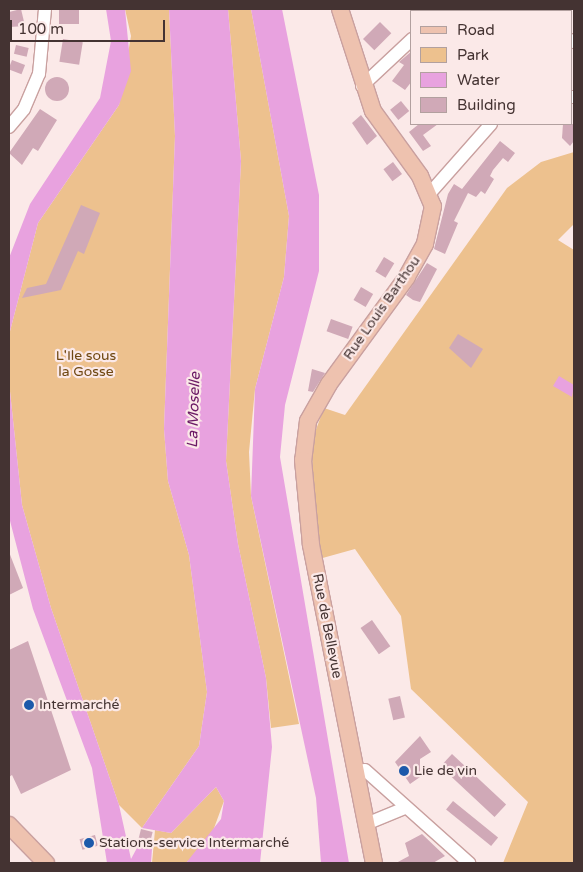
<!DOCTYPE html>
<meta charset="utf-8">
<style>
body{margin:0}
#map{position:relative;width:583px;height:872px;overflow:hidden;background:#fbe9e8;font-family:"Varela Round",sans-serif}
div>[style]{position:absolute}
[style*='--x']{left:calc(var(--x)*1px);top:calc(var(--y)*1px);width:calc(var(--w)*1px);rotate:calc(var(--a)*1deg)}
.green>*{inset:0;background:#edc18e}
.water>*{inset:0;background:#e8a2df}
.building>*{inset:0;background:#d0a9b7;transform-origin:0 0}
.round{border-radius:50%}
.roads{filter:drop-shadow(1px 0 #c9a09f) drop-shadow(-1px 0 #c9a09f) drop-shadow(0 1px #c9a09f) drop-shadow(0 -1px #c9a09f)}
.minor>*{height:12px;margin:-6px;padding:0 6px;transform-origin:6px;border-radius:6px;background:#fff}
.major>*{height:16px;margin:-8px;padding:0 8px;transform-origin:8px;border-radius:8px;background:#eec2af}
.dots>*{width:14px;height:14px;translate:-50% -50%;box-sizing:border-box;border:2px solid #fbe9e8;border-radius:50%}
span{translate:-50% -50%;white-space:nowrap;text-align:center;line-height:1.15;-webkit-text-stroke:4.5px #fbe9e8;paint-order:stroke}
.street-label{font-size:14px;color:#443332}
.park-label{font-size:14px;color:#704811}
.poi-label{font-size:14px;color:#443332}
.left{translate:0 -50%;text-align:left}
.water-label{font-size:15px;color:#6b1a65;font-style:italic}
.frame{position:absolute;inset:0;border:10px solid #443332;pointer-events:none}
.legend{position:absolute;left:410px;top:10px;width:162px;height:115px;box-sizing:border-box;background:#fbe9e8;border:1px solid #b2a09f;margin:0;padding:6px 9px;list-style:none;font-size:15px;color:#443332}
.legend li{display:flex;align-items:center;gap:10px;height:25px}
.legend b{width:25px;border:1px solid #b2a09f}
.scale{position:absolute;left:10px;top:20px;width:155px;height:22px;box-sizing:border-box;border:2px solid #443332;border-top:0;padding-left:6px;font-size:15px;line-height:18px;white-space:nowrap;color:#443332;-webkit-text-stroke:4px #fbe9e8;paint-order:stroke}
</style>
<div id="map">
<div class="green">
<div style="clip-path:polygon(125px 9px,169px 9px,175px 136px,164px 429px,168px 481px,189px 555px,207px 692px,199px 746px,142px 828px,119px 805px,51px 608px,22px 505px,9px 382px,9px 335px,38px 223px,119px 105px,131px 36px)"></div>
<div style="clip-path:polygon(228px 9px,251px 9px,289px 216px,284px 277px,255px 389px,249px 452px,251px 496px,299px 724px,271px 728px,266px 678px,238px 544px,226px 461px,241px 161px)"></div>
<div style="clip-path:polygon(574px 152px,574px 224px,558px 240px,574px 250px,574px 863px,503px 863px,528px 802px,411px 689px,401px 616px,355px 549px,319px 559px,311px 443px,324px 408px,345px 415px,507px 188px,541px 162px)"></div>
<div style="clip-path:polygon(216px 787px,224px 801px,210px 839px,186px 863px,152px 863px,155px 830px,171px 833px)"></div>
</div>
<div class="water">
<div style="clip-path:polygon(106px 9px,125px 9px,131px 71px,119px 105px,38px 223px,9px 335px,9px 258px,30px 204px,100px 98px,111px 41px)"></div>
<div style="clip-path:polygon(169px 9px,228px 9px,241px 161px,226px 461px,238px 544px,266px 678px,272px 747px,260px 863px,186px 863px,221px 819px,224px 801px,216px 787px,171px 833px,142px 828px,199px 746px,207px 692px,189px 555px,168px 481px,164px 429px,175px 136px)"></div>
<div style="clip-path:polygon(251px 9px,282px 9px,319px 195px,319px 271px,285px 405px,280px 457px,349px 863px,321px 863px,316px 798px,251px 496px,255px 389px,284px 277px,289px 216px)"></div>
<div style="clip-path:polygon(559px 376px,574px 385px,572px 397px,553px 386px)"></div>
<div style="clip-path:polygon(9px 382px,22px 505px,51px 608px,119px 805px,131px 859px,138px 846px,152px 849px,151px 863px,107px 863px,92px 768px,33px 609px,9px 517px)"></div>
</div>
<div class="building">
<div style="clip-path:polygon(21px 9px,25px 26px,10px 27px,9px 12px)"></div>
<div style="left:59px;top:9px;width:20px;height:15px"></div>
<div style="left:380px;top:22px;width:16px;height:24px;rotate:45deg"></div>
<div style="left:63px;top:39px;width:20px;height:23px;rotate:9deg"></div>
<div style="left:16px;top:45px;width:13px;height:9px;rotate:13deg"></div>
<div style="clip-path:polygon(412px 51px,412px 81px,405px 90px,392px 81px,404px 65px,399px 62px)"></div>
<div style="left:12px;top:60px;width:14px;height:10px;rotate:21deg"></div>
<div class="round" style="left:45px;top:77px;width:24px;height:24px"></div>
<div style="left:401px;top:101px;width:13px;height:14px;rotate:51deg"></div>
<div style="clip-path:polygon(40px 109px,57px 120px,38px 151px,33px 148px,22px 165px,9px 153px)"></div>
<div style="clip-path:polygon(361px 115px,377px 136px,367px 145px,352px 123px)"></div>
<div style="clip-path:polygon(419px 124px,438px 124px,423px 135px,431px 146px,423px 151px,409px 132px)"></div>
<div style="clip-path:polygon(563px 124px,574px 124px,574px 141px,570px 146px,562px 138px)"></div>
<div style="clip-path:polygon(500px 141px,515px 153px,508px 162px,503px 158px,493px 170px,490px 176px,494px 179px,485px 194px,481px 191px,476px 197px,468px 193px,454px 221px,458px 223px,445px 254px,434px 249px,448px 194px,454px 184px,462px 189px)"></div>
<div style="left:393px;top:162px;width:15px;height:12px;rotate:53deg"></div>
<div style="clip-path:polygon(81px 205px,100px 213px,84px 254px,78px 251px,61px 290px,22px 298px,27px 288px,46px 284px)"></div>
<div style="left:384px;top:257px;width:12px;height:17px;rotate:31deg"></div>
<div style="clip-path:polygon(427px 263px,437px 269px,420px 302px,413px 300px,406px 295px)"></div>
<div style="left:361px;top:287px;width:14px;height:15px;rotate:30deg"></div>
<div style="left:331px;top:319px;width:23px;height:13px;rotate:20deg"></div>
<div style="clip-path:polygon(458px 334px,483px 349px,471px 368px,449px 348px)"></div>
<div style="clip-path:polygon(312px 369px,325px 373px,313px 392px,308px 391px)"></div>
<div style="clip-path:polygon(9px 552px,23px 588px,9px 595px)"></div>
<div style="left:372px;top:620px;width:32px;height:14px;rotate:55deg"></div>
<div style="clip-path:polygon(28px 641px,71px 770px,21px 794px,12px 775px,9px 777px,9px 650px)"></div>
<div style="left:400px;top:696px;width:22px;height:12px;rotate:77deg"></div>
<div style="clip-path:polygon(420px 736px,431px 752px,420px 759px,420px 777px,410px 784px,395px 762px)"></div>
<div style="left:452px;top:754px;width:74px;height:17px;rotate:43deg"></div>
<div style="left:453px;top:801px;width:58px;height:11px;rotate:39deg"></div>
<div style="left:141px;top:829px;width:12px;height:11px;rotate:14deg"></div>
<div style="clip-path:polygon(422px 834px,445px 856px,433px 863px,396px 863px,409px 856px,405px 843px)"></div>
<div style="left:95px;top:835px;width:11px;height:16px;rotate:75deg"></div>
</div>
<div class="roads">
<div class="minor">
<div style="--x:441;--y:11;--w:4;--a:-34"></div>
<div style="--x:572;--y:42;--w:3;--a:-45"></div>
<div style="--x:362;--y:86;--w:69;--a:-43.2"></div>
<div style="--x:572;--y:97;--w:2;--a:0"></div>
<div style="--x:9;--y:127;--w:23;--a:-50"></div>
<div style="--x:24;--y:109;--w:38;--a:-67"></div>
<div style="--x:39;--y:74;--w:65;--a:-84.7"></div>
<div style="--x:430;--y:193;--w:92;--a:-48.5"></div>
<div style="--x:356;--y:773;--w:9;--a:-18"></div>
<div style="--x:365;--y:770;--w:140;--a:41.8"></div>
<div style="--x:366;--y:824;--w:42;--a:-22.3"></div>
</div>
<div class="major">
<div style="--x:340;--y:9;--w:107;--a:72.1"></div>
<div style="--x:373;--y:111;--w:80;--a:54.1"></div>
<div style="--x:420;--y:176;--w:33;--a:67"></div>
<div style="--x:433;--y:206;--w:39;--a:102"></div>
<div style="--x:425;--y:244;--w:38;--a:119"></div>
<div style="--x:407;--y:277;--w:132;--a:126.1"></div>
<div style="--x:329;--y:384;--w:43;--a:119.6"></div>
<div style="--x:308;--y:421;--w:39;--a:97"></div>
<div style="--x:303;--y:460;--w:85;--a:84.6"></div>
<div style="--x:311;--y:545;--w:324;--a:78.8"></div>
<div style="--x:9;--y:825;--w:53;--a:45.8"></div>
</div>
</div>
<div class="dots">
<div style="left:29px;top:705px;background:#1c59aa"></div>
<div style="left:404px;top:771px;background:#1c59aa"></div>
<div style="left:89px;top:843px;background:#1c59aa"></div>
</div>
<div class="street-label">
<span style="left:382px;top:308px;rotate:-55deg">Rue Louis Barthou</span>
<span style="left:327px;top:626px;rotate:79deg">Rue de Bellevue</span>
</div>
<div class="park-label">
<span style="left:86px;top:364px">L'Ile sous<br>la Gosse</span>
</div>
<div class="poi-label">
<span class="left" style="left:39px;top:705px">Intermarché</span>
<span class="left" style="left:414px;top:771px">Lie de vin</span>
<span class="left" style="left:99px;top:843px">Stations-service Intermarché</span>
</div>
<div class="water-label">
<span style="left:194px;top:410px;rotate:-88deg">La Moselle</span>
</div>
<div class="frame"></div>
<ul class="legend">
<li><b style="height:6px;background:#eec2af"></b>Road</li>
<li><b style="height:14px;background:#edc18e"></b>Park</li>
<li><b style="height:14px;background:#e8a2df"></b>Water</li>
<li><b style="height:14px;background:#d0a9b7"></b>Building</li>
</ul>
<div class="scale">100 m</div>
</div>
